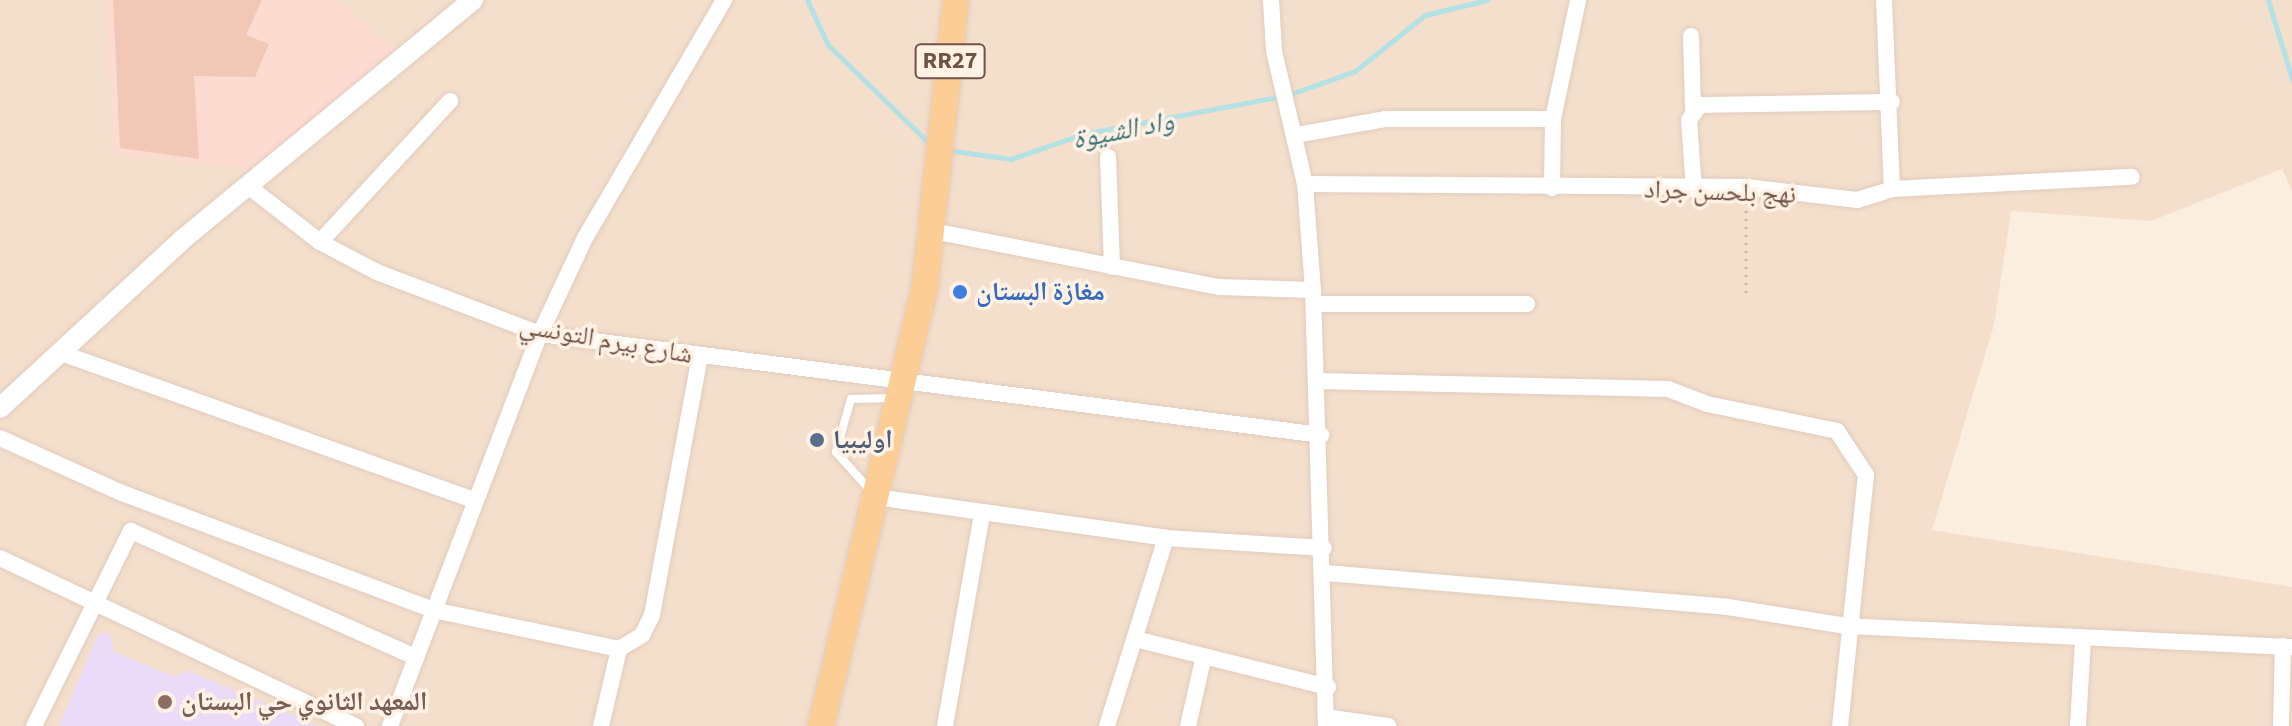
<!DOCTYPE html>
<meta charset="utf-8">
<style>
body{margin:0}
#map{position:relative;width:2292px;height:726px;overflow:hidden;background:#fceede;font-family:"Source Sans 3","Noto Naskh Arabic",sans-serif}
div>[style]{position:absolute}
.residential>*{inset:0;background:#f3dfcc}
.commercial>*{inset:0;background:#fddbd1}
.education>*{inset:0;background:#ebdbf8}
.stream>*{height:5px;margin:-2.5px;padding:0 2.5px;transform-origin:2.5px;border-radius:2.5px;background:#b3e1e5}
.building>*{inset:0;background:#f1c8b5}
.path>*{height:3px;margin-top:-1.5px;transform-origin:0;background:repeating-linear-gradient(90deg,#d5ac99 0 2px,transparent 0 8px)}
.roads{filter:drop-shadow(0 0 2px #e2cbbd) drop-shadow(0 0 2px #e2cbbd)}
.service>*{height:8px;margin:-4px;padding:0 4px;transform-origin:4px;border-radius:4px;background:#fff}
.minor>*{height:16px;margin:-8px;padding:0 8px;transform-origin:8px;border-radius:8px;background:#fff}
.tertiary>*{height:20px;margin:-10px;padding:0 10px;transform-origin:10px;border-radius:10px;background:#fff}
.primary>*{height:26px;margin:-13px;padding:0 13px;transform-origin:13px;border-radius:13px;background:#fccd95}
.dots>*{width:22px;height:22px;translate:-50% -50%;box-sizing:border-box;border:4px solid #fff2e4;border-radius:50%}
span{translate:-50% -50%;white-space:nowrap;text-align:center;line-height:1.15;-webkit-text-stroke:7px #fff2e4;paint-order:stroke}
.shield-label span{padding:2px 6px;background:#fff2e4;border:2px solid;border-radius:6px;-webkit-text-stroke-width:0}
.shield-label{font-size:24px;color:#715246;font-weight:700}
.street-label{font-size:26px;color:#715246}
.shop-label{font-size:26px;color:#366cbe;font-weight:700}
.left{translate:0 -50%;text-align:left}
.service-label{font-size:26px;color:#4e5e75;font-weight:700}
.education-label{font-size:26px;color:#785e54;font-weight:700}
.water-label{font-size:28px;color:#3b7278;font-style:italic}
</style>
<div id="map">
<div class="residential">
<i style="clip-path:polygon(0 0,2292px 0,2292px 191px,2282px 169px,2151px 221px,2011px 211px,1994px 325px,1932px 530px,2292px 587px,2292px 726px,0 726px)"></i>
</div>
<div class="commercial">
<i style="clip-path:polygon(106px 0,337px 0,399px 53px,259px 177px,248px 169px,114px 153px)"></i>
</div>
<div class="education">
<i style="clip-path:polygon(109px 632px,114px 652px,175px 677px,187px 670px,317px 726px,59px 726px,98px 635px)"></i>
</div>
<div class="stream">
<i style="left:807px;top:0;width:50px;rotate:65deg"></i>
<i style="left:828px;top:45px;width:146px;rotate:44.2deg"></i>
<i style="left:2268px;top:0;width:83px;rotate:73.1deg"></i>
<i style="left:947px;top:150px;width:65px;rotate:8deg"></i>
<i style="left:1011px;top:159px;width:76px;rotate:-19.1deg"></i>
<i style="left:1083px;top:134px;width:209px;rotate:-10.8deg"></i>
<i style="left:1288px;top:95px;width:71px;rotate:-19.7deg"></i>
<i style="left:1355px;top:71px;width:90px;rotate:-38.7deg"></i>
<i style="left:1425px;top:15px;width:64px;rotate:-13.6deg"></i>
</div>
<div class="building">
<i style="clip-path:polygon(113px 0,262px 0,246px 35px,269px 44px,255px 77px,194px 76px,199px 159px,120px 148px)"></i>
</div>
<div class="path">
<i style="left:1746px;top:203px;width:90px;rotate:90deg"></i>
</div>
<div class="roads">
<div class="service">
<i style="left:870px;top:490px;width:51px;rotate:-131.8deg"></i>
<i style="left:836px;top:452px;width:55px;rotate:-74.2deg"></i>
<i style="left:851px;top:399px;width:44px;rotate:-1.3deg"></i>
</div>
<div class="minor">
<i style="left:1271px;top:0;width:51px;rotate:86.6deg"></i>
<i style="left:1274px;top:51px;width:137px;rotate:76.9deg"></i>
<i style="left:1305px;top:184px;width:106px;rotate:85.7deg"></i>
<i style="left:1313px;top:290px;width:436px;rotate:88.3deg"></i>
<i style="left:1884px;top:0;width:189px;rotate:87.6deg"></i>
<i style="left:1691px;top:36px;width:73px;rotate:88.4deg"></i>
<i style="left:1296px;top:135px;width:90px;rotate:-10.2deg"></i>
<i style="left:1385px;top:119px;width:168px"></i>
<i style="left:1108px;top:157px;width:110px;rotate:87.9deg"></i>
<i style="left:1305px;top:184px;width:441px;rotate:0.4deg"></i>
<i style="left:1746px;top:187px;width:112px;rotate:6.7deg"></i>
<i style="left:1857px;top:200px;width:37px;rotate:-17deg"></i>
<i style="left:1892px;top:189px;width:240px;rotate:-2.9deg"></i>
<i style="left:248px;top:186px;width:91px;rotate:37.9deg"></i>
<i style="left:320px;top:242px;width:64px;rotate:27.8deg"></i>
<i style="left:377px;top:272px;width:174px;rotate:20.8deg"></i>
<i style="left:540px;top:334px;width:788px;rotate:7.37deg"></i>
<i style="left:1552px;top:188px;width:69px;rotate:-89.2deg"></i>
<i style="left:1553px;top:119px;width:122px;rotate:-78.1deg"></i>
<i style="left:1694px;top:190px;width:70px;rotate:-94.1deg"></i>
<i style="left:1689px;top:120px;width:19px;rotate:-54deg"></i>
<i style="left:1700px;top:105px;width:192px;rotate:-0.9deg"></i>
<i style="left:933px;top:231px;width:291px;rotate:11.1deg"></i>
<i style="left:1219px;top:287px;width:94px;rotate:1.8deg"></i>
<i style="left:320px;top:242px;width:192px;rotate:-47.3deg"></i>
<i style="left:1314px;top:304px;width:213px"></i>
<i style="left:61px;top:353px;width:437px;rotate:19.6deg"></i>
<i style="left:1316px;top:381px;width:352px;rotate:1.3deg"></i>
<i style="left:1668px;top:389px;width:42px;rotate:21deg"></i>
<i style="left:1707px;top:404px;width:133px;rotate:11.7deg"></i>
<i style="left:1837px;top:431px;width:53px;rotate:56.6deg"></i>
<i style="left:1866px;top:475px;width:252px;rotate:95.9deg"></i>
<i style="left:0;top:438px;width:134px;rotate:24.3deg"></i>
<i style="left:122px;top:493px;width:332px;rotate:20.6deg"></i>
<i style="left:433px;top:610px;width:190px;rotate:11.8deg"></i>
<i style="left:619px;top:649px;width:27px;rotate:-31deg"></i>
<i style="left:642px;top:635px;width:22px;rotate:-63deg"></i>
<i style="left:652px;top:615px;width:263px;rotate:-79.5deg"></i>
<i style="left:876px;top:497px;width:293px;rotate:8deg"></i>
<i style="left:1166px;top:538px;width:158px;rotate:3.6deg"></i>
<i style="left:0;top:558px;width:394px;rotate:25.3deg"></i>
<i style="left:1325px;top:573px;width:404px;rotate:4.8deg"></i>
<i style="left:1728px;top:607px;width:120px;rotate:9.1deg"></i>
<i style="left:1846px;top:626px;width:446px;rotate:2.7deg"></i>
<i style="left:1135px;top:639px;width:199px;rotate:14deg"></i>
<i style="left:1326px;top:717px;width:63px;rotate:8.3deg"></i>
<i style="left:34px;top:726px;width:218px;rotate:-63.6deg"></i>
<i style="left:131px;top:531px;width:312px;rotate:23.9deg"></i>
<i style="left:390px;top:726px;width:420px;rotate:-69.1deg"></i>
<i style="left:540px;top:334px;width:106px;rotate:-64.9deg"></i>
<i style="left:585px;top:238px;width:276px;rotate:-59.7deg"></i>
<i style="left:601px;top:726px;width:79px;rotate:-76.8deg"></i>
<i style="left:945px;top:726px;width:216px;rotate:-80.1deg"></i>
<i style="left:1107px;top:726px;width:197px;rotate:-72.6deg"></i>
<i style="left:1188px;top:726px;width:68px;rotate:-77.2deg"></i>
<i style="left:2078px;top:726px;width:87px;rotate:-86.7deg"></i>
<i style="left:2281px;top:726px;width:80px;rotate:-88.6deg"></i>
</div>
<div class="tertiary">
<i style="left:0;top:408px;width:249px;rotate:-42.7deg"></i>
<i style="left:183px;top:239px;width:376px;rotate:-39.5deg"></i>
</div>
<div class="primary">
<i style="left:821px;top:726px;width:453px;rotate:-76.7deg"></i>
<i style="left:925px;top:285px;width:287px;rotate:-83.8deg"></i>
</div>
</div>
<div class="dots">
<i style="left:960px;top:292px;background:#3f7fe0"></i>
<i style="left:817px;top:440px;background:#5c6f8a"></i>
<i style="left:165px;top:702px;background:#8d6e63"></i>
</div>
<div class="shield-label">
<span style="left:950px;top:61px">RR27</span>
</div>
<div class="street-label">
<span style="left:1720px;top:192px;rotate:2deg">نهج بلحسن جراد</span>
<span style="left:606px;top:340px;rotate:10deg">شارع بيرم التونسي</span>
</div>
<div class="shop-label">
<span class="left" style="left:976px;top:292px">مغازة البستان</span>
</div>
<div class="service-label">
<span class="left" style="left:833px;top:440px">اوليبيا</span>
</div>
<div class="education-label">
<span class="left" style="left:181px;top:702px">المعهد الثانوي حي البستان</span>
</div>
<div class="water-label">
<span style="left:1123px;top:130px;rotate:-11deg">واد الشيوة</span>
</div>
</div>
